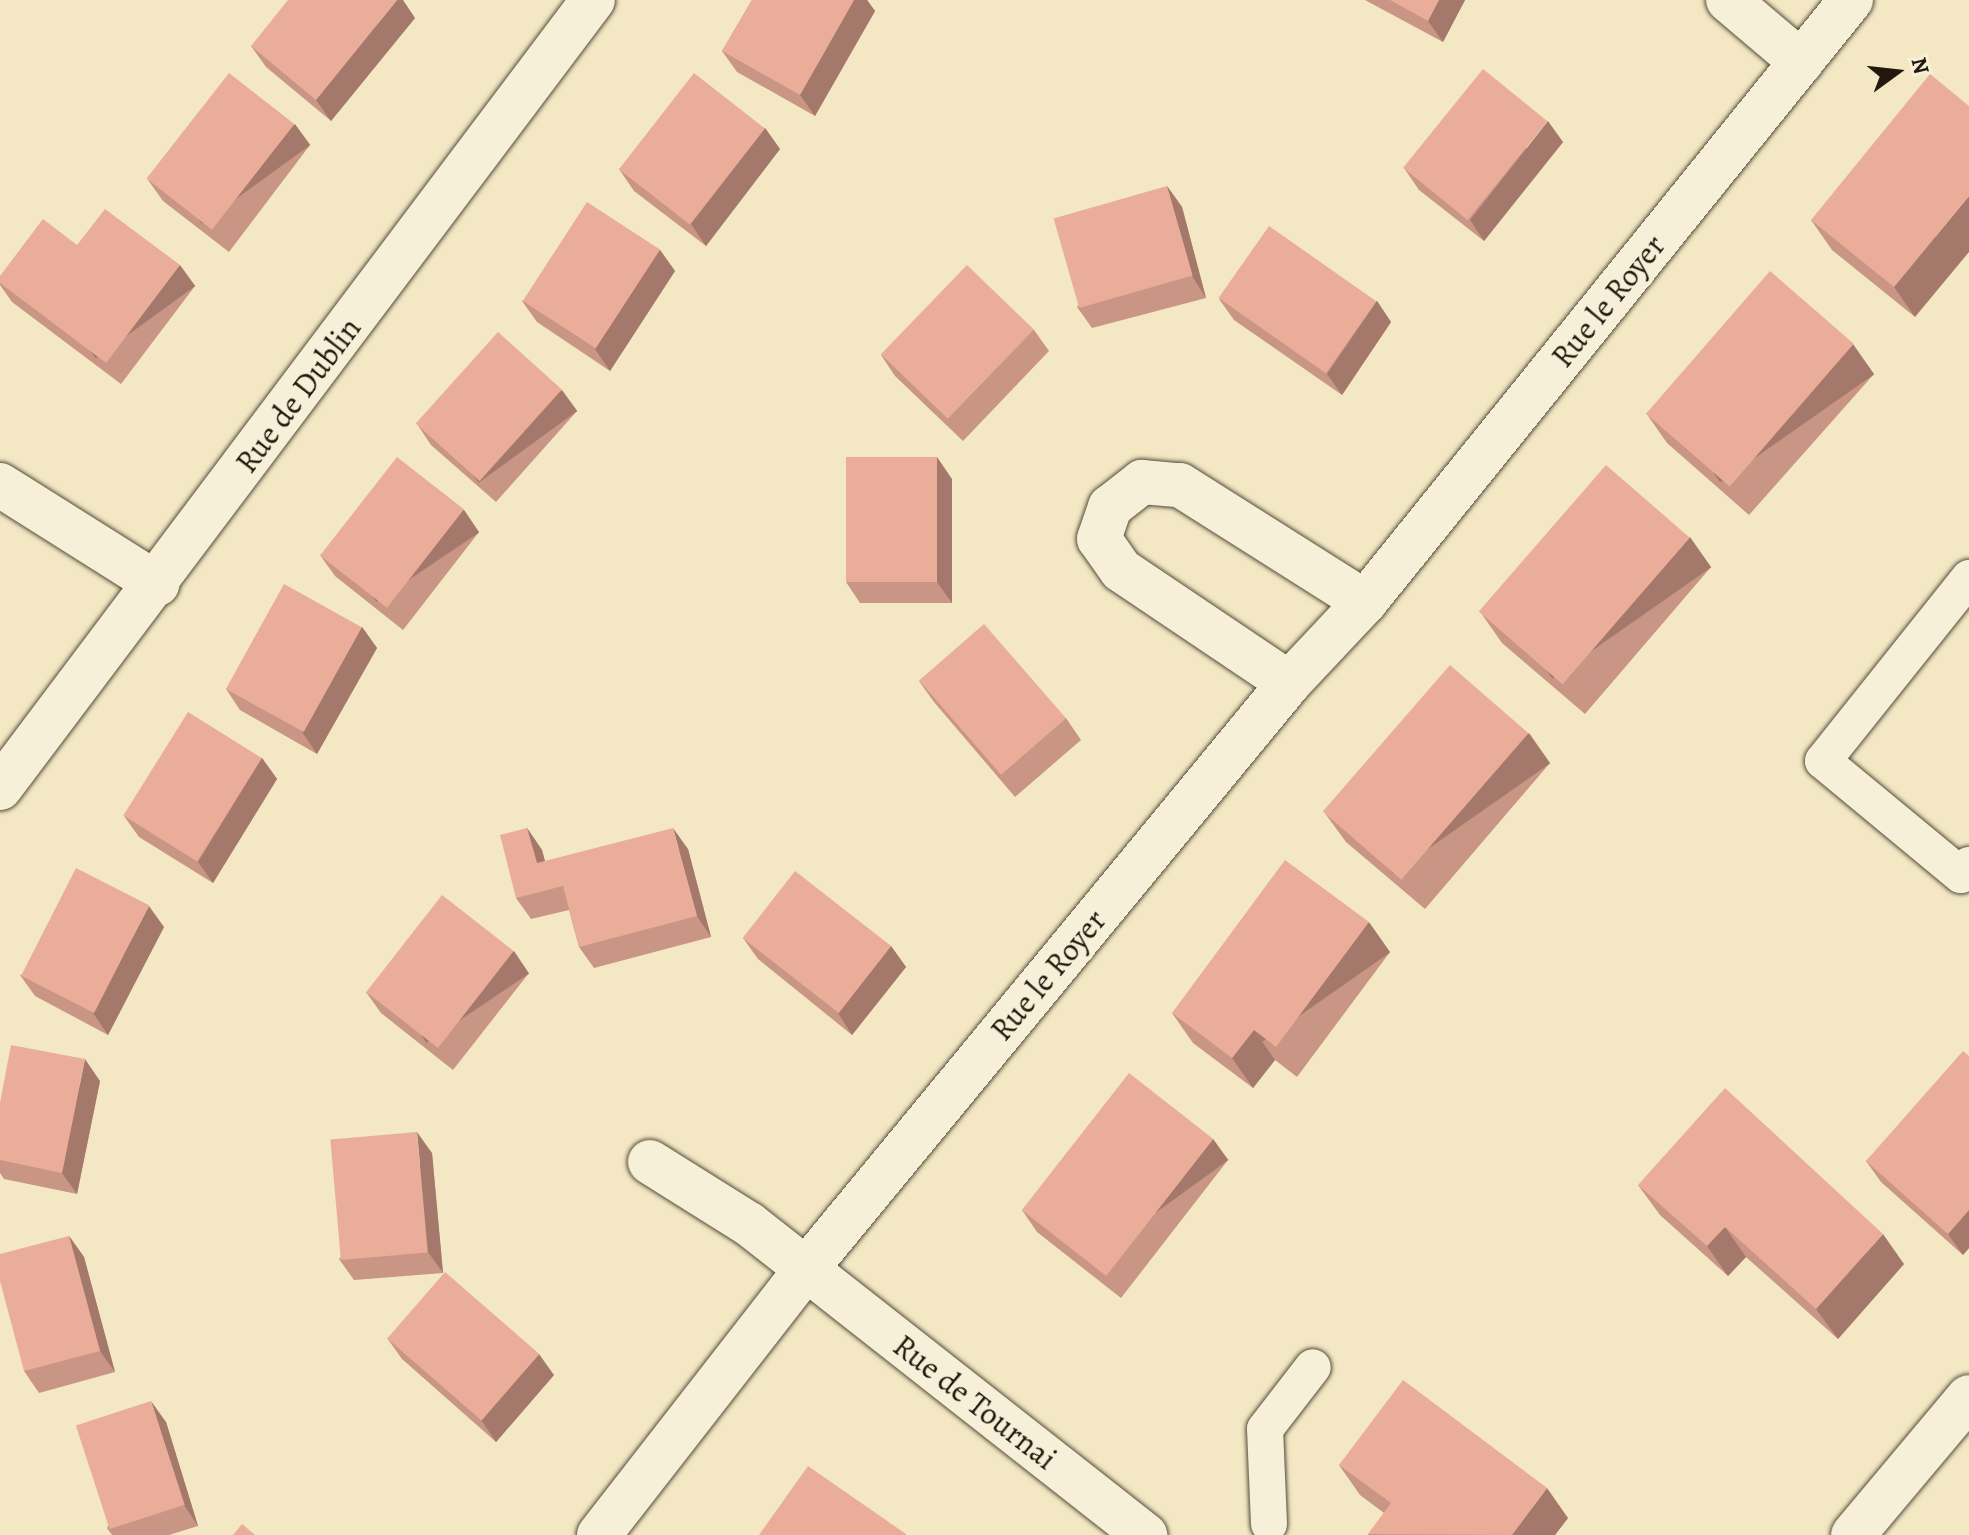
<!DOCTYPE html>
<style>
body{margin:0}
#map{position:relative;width:1969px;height:1535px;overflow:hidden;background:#f3e8c3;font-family:Alegreya,serif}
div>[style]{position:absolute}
.roads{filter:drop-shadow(0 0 2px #564c3b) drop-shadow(0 0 2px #564c3b)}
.lane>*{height:36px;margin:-18px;padding:0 18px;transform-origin:18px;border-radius:18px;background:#f7f0d8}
.street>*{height:44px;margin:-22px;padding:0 22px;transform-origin:22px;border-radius:22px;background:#f7f0d8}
.secondary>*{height:44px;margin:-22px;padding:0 22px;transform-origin:22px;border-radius:22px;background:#f7f0d8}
.wall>*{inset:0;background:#c99584}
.shaded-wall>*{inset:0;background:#a4796b;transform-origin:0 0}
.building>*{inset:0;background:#eaad99;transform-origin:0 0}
span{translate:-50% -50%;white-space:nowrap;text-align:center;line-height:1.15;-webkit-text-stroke:8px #f7f0d8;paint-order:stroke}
.street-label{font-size:32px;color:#22180e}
.north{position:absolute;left:1857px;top:32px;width:80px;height:80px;-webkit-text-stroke:6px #f7f0d8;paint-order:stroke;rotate:75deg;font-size:22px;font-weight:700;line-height:32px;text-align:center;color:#22180e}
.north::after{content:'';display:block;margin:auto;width:28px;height:36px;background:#22180e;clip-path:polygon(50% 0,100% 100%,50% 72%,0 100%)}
</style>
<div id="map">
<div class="roads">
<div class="lane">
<i style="left:1969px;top:578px;width:234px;rotate:128.6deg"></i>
<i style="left:1823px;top:761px;width:179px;rotate:39.6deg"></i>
<i style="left:1961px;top:875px;width:13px;rotate:-51deg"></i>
<i style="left:1269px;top:1524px;width:95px;rotate:-92.4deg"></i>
<i style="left:1265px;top:1429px;width:78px;rotate:-52.3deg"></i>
</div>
<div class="street">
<i style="left:1728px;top:0;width:96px;rotate:40.3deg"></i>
<i style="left:0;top:485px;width:186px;rotate:32.2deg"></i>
<i style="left:1289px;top:683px;width:202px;rotate:-146.1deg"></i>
<i style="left:1121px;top:570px;width:38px;rotate:-125deg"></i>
<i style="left:1099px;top:539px;width:34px;rotate:-71deg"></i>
<i style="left:1110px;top:507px;width:41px;rotate:-38deg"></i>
<i style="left:1142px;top:482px;width:38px;rotate:5deg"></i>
<i style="left:1180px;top:485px;width:219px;rotate:32.3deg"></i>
<i style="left:0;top:788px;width:986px;rotate:-53.04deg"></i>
<i style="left:650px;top:1162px;width:117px;rotate:32.1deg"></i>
<i style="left:749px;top:1224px;width:504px;rotate:38.14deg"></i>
<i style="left:599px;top:1535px;width:338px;rotate:-52.1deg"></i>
<i style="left:807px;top:1268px;width:758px;rotate:-50.51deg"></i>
<i style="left:1289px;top:683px;width:111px;rotate:-46.8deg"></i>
<i style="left:1365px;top:602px;width:774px;rotate:-51.09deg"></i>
</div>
<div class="secondary">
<i style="left:1853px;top:1535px;width:180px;rotate:-50deg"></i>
</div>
</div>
<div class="wall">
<i style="clip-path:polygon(752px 0,867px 0,875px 11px,815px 116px,737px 72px,722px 51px)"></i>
<i style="clip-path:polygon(1365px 0,1465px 0,1443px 42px)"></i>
<i style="clip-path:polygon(415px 18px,331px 121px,266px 67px,251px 46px)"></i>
<i style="clip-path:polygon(1969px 106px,1915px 317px,1832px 250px,1811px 220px)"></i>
<i style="clip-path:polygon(765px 128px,780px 149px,706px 246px,634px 191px,619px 169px)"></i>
<i style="clip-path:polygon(1563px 142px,1484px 241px,1419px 190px,1404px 168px)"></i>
<i style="clip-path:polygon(310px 145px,229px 252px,163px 201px,148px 180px)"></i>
<i style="clip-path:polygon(1167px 186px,1182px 207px,1206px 298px,1092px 328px,1077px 307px)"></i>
<i style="clip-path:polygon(77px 245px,195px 286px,121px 384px,12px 302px,0 285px,0 276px)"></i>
<i style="clip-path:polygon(660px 250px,675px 271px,610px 371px,537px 322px,522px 301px)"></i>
<i style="clip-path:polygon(1219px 299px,1377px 301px,1391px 322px,1342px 395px,1234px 320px)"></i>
<i style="clip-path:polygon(1034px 330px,1049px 351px,963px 441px,895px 376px,881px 355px)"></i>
<i style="clip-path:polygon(1874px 374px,1749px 515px,1667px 443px,1646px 413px)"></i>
<i style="clip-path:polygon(577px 411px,496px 502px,431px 445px,417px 424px)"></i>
<i style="clip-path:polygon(952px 479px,952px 603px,860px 603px,846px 582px)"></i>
<i style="clip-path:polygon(464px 510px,479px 532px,403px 630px,335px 576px,320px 555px)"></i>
<i style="clip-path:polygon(1711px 567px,1585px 714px,1502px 643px,1481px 613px)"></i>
<i style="clip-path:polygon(362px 627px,377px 648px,317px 754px,240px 710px,226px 689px)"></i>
<i style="clip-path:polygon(919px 681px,1066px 718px,1081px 740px,1015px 797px,934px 702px)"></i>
<i style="clip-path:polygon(262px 758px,277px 779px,213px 883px,139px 837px,124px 816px)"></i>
<i style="clip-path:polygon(1550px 763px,1425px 909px,1346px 842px,1324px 812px)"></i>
<i style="clip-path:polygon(527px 828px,542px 850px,545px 861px,688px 849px,711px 937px,594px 968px,579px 947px,569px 910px,531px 919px,516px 898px)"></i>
<i style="clip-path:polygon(164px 927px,108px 1035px,35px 996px,20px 975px)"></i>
<i style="clip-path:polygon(743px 938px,891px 946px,906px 967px,852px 1035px,758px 959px)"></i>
<i style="clip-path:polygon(1390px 952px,1297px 1077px,1275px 1060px,1253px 1088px,1193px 1043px,1172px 1013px)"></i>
<i style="clip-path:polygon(529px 973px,453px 1070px,381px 1013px,366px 992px)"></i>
<i style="clip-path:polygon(1969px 1056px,1969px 1248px,1963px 1255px,1881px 1182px,1866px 1161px)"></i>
<i style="clip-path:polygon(100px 1081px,77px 1194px,4px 1179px,0 1173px,0 1103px)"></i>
<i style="clip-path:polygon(1213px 1139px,1228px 1160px,1121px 1298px,1037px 1232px,1022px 1210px)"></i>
<i style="clip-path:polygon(432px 1153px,443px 1273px,354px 1280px,339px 1259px)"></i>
<i style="clip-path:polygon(1638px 1185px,1904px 1264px,1838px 1339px,1746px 1257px,1728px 1276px,1660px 1215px)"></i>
<i style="clip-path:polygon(69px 1236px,84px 1257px,115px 1372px,39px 1393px,24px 1371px)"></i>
<i style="clip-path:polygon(387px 1338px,554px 1375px,496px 1442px,402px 1359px)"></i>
<i style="clip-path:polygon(166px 1422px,198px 1526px,169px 1535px,112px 1535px,107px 1528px)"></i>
<i style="clip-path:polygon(1339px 1465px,1568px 1518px,1555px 1535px,1368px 1535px,1384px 1513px,1360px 1495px)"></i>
</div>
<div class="shaded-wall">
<i style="clip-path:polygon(397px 0,403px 0,415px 18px,331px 121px,316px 100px)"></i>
<i style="clip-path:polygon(854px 0,867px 0,875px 11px,815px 116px,800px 95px)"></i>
<i style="clip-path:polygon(1439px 0,1465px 0,1443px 42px,1428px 21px)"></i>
<i style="clip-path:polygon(1548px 121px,1563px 142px,1484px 241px,1470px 220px)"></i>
<i style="left:295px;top:124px;width:26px;height:134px;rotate:54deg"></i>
<i style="clip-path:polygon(765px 128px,780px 149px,706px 246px,691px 224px)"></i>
<i style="clip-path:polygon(1167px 186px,1182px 207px,1206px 298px,1192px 276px)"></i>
<i style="clip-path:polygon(1969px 196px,1969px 252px,1915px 317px,1894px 287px)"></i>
<i style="clip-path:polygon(660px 250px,675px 271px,610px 371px,595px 349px)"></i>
<i style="left:180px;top:265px;width:26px;height:123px;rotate:54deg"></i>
<i style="clip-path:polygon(1377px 301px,1391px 322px,1342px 395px,1327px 374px)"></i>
<i style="left:1853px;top:344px;width:37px;height:188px;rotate:55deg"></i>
<i style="left:562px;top:390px;width:26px;height:122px;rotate:54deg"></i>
<i style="clip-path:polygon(937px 457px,952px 479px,952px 603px,937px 582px)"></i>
<i style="left:464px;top:510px;width:27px;height:124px;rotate:56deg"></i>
<i style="left:1690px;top:537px;width:37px;height:194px;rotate:55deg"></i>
<i style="clip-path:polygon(362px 627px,377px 648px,317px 754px,302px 732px)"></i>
<i style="left:1529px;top:733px;width:37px;height:192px;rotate:55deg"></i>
<i style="clip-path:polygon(262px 758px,277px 779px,213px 883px,198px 862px)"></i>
<i style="clip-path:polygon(527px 828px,542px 850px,551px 885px,537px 863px)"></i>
<i style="clip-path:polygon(673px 828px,688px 849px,711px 937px,697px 916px)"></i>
<i style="clip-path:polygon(149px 906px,164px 927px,108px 1035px,93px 1013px)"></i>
<i style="left:1369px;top:922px;width:37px;height:156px;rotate:55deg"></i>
<i style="clip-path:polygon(891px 946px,906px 967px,852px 1035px,838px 1013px)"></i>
<i style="left:514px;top:951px;width:27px;height:124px;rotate:56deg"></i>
<i style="clip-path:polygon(1254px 1030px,1275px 1060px,1253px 1088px,1232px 1058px)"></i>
<i style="clip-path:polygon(85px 1059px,100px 1081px,77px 1194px,62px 1173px)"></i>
<i style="clip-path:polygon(417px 1132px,432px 1153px,443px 1273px,428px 1252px)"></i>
<i style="left:1213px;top:1139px;width:26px;height:174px;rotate:54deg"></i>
<i style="clip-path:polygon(1969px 1210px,1969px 1248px,1963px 1255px,1948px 1234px)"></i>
<i style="clip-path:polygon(1725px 1227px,1746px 1257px,1728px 1276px,1707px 1246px)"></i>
<i style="clip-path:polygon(1883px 1234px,1904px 1264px,1838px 1339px,1816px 1309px)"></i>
<i style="clip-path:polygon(69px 1236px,84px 1257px,115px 1372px,100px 1351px)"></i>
<i style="clip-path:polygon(539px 1354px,554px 1375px,496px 1442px,481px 1420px)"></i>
<i style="clip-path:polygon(151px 1401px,166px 1422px,198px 1526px,184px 1505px)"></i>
<i style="clip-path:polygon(1547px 1488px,1568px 1518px,1555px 1535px,1512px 1535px)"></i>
</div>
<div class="building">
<i style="clip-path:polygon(288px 0,397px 0,316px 100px,251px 46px)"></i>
<i style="clip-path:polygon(752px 0,854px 0,800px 95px,722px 51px)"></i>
<i style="clip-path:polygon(1390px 0,1439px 0,1428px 21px)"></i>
<i style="left:1483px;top:69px;width:83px;height:127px;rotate:39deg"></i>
<i style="left:229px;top:73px;width:83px;height:134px;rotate:38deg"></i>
<i style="left:694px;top:73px;width:90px;height:122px;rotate:38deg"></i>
<i style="clip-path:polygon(1930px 74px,1969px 106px,1969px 196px,1894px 287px,1811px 220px)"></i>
<i style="left:1167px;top:186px;width:93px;height:118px;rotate:74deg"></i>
<i style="left:587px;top:202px;width:87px;height:118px;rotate:33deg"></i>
<i style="clip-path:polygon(105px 209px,180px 265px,106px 363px,0 283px,0 276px,43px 219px,77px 245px)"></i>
<i style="left:1269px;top:226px;width:131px;height:88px;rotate:35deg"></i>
<i style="left:967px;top:265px;width:93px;height:124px;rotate:44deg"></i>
<i style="left:1770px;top:271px;width:111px;height:189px;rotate:41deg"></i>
<i style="left:498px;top:332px;width:86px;height:123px;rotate:42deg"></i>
<i style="left:397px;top:457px;width:85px;height:125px;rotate:38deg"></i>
<i style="left:937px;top:457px;width:125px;height:91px;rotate:90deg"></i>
<i style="left:1606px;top:465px;width:111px;height:194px;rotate:41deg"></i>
<i style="left:284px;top:584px;width:89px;height:120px;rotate:29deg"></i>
<i style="left:984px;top:624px;width:125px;height:86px;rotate:49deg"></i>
<i style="left:1450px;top:665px;width:104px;height:194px;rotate:41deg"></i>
<i style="left:188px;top:712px;width:87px;height:122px;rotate:32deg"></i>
<i style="clip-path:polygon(527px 828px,537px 863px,673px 828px,697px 916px,579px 947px,563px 886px,516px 898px,500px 835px)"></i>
<i style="clip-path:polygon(1285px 860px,1369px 922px,1276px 1047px,1254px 1030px,1232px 1058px,1172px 1013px)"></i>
<i style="left:76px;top:868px;width:82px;height:121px;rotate:27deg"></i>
<i style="left:795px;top:871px;width:122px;height:85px;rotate:38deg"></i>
<i style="left:442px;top:895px;width:91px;height:123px;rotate:38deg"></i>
<i style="clip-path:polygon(11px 1045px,85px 1059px,62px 1173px,0 1160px,0 1103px)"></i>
<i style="clip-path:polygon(1963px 1051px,1969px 1056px,1969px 1210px,1948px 1234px,1866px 1161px)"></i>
<i style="left:1129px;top:1073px;width:107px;height:174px;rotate:38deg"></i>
<i style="clip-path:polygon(1725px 1088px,1883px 1234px,1816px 1309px,1725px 1227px,1707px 1246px,1638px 1185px)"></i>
<i style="left:417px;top:1132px;width:121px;height:87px;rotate:85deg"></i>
<i style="clip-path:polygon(69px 1236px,100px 1351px,24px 1371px,0 1281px,0 1254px)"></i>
<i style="left:445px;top:1272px;width:125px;height:88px;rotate:41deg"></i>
<i style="clip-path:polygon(1403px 1380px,1547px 1488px,1512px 1535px,1368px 1534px,1391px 1503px,1339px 1465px)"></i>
<i style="left:151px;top:1401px;width:109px;height:79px;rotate:72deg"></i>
<i style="clip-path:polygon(808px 1466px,906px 1534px,906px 1535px,759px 1535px)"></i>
<i style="clip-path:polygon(242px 1524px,255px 1535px,233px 1535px)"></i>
</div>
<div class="street-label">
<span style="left:1608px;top:301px;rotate:-51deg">Rue le Royer</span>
<span style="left:298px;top:395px;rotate:-53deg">Rue de Dublin</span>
<span style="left:1048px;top:975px;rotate:-50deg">Rue le Royer</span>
<span style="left:975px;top:1402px;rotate:38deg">Rue de Tournai</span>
</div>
<div class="north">N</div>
</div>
